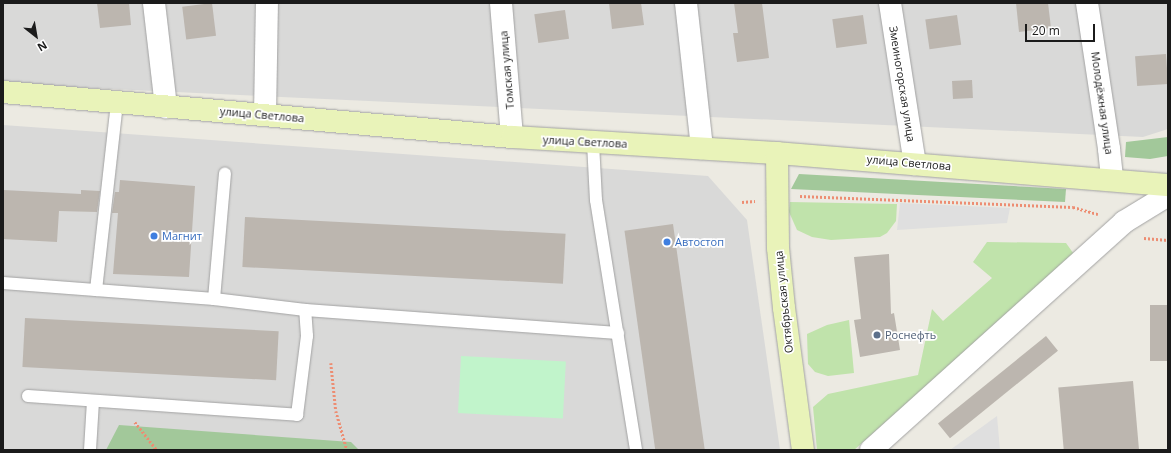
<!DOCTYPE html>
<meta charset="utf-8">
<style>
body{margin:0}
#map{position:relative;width:1171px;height:453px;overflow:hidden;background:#eceae2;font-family:"Open Sans",sans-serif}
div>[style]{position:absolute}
.residential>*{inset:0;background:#d9d9d8}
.grass>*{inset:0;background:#c0e3ab}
.forest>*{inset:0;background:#a2c89a}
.park>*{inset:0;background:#c1f4cb;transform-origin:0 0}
.parking>*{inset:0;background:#dfdfdf}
.building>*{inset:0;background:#bcb6af;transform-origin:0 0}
.path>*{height:2.5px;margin-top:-1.25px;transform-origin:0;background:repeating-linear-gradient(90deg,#ed8d72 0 2px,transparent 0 4px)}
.roads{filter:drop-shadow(0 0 1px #a2a2a2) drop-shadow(0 0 1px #a2a2a2)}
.lane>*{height:12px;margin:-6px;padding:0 6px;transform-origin:6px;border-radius:6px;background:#fff}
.street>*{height:22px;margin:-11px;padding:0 11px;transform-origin:11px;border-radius:11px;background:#fff}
.secondary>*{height:22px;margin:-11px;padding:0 11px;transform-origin:11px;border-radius:11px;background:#e9f3b9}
.dots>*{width:11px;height:11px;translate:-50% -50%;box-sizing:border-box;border:2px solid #fff;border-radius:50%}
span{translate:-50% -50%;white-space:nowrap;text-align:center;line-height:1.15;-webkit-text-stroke:3.5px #fff;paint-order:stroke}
.street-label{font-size:11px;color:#1b1b1b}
.shop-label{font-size:11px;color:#366cbe}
.left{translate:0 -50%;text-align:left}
.service-label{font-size:11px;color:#4e5e75}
.frame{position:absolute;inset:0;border:4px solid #1b1b1b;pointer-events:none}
.north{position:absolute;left:16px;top:16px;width:40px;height:40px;-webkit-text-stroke:3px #fff;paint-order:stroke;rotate:149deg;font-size:11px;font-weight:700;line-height:16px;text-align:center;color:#1b1b1b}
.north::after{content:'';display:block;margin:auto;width:14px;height:18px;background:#1b1b1b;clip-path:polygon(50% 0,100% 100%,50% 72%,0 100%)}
.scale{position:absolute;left:1025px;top:24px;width:70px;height:18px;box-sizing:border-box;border:2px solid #1b1b1b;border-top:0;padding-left:5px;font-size:12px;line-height:14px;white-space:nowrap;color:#1b1b1b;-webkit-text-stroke:3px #fff;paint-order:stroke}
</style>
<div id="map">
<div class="residential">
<i style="clip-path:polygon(3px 3px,1168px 3px,1168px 129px,1143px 137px,3px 84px)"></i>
<i style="clip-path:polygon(3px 125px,708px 176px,747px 220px,780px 450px,3px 450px)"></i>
</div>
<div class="grass">
<i style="clip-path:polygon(790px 202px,897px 204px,896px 221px,887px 233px,880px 237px,831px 240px,812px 237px,797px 230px,789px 212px)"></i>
<i style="clip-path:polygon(987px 242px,1066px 243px,1076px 257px,854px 450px,817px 450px,813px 407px,828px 394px,918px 375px,932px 309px,943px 321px,992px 278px,973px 262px)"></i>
<i style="clip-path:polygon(849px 320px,854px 373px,828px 376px,815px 372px,808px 364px,807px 334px,827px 325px)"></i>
</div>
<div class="forest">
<i style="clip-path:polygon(1168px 137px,1168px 156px,1150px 159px,1125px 157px,1126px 142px)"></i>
<i style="clip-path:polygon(799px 174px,1066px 189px,1065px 202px,791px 189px)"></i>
<i style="clip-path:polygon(119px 425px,351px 442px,359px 450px,106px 450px)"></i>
</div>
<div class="park">
<i style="left:461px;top:356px;width:105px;height:57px;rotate:3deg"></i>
</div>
<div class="parking">
<i style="clip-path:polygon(900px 203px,1010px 208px,1007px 223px,897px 230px)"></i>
<i style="clip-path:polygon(997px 416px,1000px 450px,950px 450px)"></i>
</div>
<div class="building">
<i style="clip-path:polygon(97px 3px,129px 3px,131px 25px,100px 28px)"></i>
<i style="left:212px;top:3px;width:33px;height:30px;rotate:83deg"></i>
<i style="clip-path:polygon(609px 3px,641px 3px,644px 25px,612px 29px)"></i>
<i style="clip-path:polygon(734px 3px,762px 3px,769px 58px,737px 62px,733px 33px,738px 33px)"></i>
<i style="clip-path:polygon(1016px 3px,1048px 3px,1051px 28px,1019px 32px)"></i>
<i style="left:565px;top:10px;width:29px;height:31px;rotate:82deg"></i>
<i style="left:863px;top:15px;width:29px;height:31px;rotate:82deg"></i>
<i style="left:957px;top:15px;width:30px;height:32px;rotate:82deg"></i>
<i style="left:1166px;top:54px;width:30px;height:31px;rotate:86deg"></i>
<i style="left:972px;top:80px;width:18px;height:20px;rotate:87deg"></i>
<i style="clip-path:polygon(120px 180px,195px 186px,189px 277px,113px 274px,118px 213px,112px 213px,115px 192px,119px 192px)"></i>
<i style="clip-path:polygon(3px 190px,81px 194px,81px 190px,100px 191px,97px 212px,59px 211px,57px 242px,3px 239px)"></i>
<i style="left:245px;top:217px;width:321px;height:50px;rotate:3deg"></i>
<i style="left:673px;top:224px;width:228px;height:49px;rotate:82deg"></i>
<i style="clip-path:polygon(889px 254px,891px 314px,894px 313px,900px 350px,860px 357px,854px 320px,861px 319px,854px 257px)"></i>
<i style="left:1150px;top:305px;width:18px;height:56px"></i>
<i style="left:25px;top:318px;width:254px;height:49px;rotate:3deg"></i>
<i style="left:1046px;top:336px;width:19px;height:139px;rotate:51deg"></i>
<i style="left:1133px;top:381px;width:69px;height:75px;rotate:85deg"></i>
</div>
<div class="path">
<i style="left:800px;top:196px;width:273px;rotate:2.3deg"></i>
<i style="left:1073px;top:207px;width:26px;rotate:16deg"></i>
<i style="left:742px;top:202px;width:13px;rotate:-4deg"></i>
<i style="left:1144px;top:238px;width:24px;rotate:5deg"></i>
<i style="left:331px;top:363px;width:48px;rotate:84.1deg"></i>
<i style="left:336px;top:411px;width:41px;rotate:74.2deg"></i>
<i style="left:135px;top:422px;width:36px;rotate:52deg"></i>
</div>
<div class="roads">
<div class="lane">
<i style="left:593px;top:143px;width:57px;rotate:87deg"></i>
<i style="left:596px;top:200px;width:253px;rotate:80.9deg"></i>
<i style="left:3px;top:283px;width:212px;rotate:4.3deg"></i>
<i style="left:214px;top:299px;width:92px;rotate:6.9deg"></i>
<i style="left:305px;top:310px;width:314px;rotate:4.2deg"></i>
<i style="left:96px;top:290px;width:189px;rotate:-83.6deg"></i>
<i style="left:214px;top:299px;width:126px;rotate:-85deg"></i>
<i style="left:28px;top:396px;width:270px;rotate:4deg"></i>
<i style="left:297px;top:415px;width:80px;rotate:-82.8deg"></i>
<i style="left:307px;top:336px;width:26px;rotate:-94deg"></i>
<i style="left:90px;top:450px;width:49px;rotate:-86.5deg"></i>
</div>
<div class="street">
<i style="left:154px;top:3px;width:105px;rotate:83.4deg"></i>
<i style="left:501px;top:3px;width:134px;rotate:85.3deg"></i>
<i style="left:686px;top:3px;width:146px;rotate:83.7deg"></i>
<i style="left:890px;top:3px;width:163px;rotate:81.2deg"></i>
<i style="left:1087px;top:3px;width:148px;rotate:81.4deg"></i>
<i style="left:1109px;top:149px;width:31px;rotate:84deg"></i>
<i style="left:265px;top:115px;width:112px;rotate:-89deg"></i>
<i style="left:871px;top:450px;width:341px;rotate:-42deg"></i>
<i style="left:1124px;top:222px;width:52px;rotate:-31.5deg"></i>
</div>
<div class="secondary">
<i style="left:3px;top:92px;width:511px;rotate:5.05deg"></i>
<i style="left:512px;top:137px;width:265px;rotate:3.5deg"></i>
<i style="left:777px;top:153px;width:392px;rotate:4.7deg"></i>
<i style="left:777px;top:153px;width:95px;rotate:89.4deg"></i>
<i style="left:778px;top:248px;width:60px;rotate:84.3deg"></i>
<i style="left:784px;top:308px;width:143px;rotate:82.4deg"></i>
</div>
</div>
<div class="dots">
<i style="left:154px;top:236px;background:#3f7fe0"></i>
<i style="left:667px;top:242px;background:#3f7fe0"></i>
<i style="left:877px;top:335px;background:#5c6f8a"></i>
</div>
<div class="street-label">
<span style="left:507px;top:70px;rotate:-95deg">Томская улица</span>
<span style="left:902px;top:84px;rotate:81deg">Змеиногорская улица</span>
<span style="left:1102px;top:103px;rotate:82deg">Молодёжная улица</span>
<span style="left:262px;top:115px;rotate:5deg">улица Светлова</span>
<span style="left:585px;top:142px;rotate:3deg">улица Светлова</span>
<span style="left:909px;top:163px;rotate:5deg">улица Светлова</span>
<span style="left:784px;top:302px;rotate:-96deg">Октябрьская улица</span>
</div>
<div class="shop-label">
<span class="left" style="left:162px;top:236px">Магнит</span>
<span class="left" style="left:675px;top:242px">Автостоп</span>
</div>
<div class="service-label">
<span class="left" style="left:885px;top:335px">Роснефть</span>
</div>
<div class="frame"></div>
<div class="north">N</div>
<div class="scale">20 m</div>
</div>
